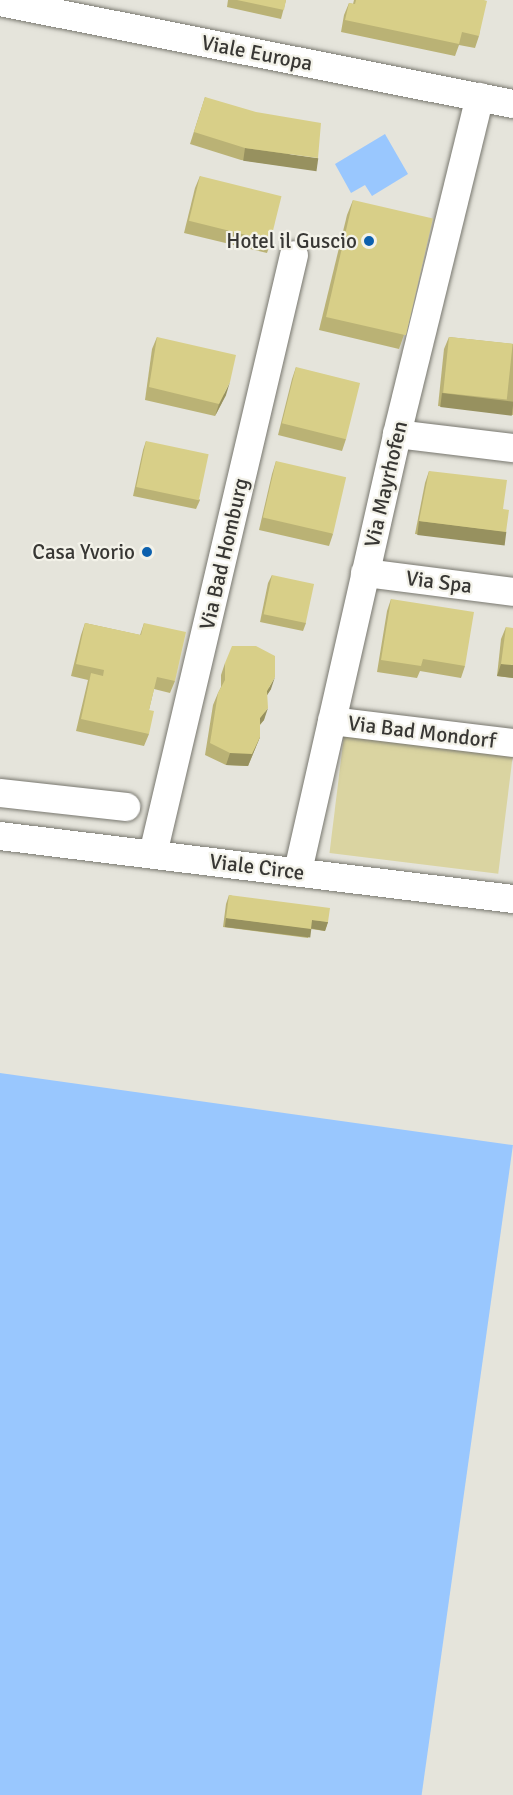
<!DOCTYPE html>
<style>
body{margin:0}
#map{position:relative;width:513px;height:1795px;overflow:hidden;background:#e5e4db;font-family:Signika,sans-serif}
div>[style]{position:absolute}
.green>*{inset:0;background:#dad4a1;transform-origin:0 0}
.water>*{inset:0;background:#99c7fe;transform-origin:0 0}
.roads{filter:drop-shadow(0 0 2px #78776f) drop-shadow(0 0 2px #78776f)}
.minor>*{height:28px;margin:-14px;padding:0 14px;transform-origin:14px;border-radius:14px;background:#fff}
.wall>*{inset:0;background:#bab275}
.shaded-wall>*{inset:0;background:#97915f;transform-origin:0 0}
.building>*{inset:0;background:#d8cf88;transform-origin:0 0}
.dots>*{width:16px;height:16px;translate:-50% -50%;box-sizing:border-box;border:3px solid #f3f2e9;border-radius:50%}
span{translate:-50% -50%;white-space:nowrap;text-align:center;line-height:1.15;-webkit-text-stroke:4.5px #f3f2e9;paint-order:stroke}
.street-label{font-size:21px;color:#383734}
.poi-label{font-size:21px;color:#383734}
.right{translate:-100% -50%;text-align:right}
</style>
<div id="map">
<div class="green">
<i style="left:344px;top:735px;width:170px;height:119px;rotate:7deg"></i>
</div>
<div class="water">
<i style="clip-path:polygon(385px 134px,408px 174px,372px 196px,365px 185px,351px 193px,335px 164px)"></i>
<i style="left:0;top:1073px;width:518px;height:722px;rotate:8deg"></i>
</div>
<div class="roads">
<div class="minor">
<i style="left:0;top:2px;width:523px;rotate:11.25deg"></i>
<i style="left:397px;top:434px;width:117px;rotate:6.9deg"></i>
<i style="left:365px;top:573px;width:149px;rotate:7.3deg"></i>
<i style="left:332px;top:721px;width:182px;rotate:6.9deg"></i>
<i style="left:0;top:793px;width:127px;rotate:6.3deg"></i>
<i style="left:0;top:836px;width:517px;rotate:7deg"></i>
<i style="left:153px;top:854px;width:615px;rotate:-76.75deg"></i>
<i style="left:298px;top:871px;width:448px;rotate:-77.2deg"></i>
<i style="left:397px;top:434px;width:347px;rotate:-76.2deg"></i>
</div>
</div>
<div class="wall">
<i style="clip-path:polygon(228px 0,286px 0,281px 19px,227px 7px)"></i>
<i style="clip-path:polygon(354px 0,484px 0,479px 36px,475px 48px,459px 45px,455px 56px,341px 32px,344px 15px,349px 3px,353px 4px)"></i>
<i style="clip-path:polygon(205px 97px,313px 170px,241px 160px,190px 144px)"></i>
<i style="clip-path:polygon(200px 176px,271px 241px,267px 253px,184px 233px,195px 188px)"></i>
<i style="clip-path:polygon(353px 200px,404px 335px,399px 349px,319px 330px,347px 215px)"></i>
<i style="clip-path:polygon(157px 337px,226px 395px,215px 416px,145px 400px,152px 349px)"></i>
<i style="clip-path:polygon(449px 337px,513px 344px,513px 415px,438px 406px,444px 349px)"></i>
<i style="clip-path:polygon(296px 367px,346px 439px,342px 451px,278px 435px,292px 379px)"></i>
<i style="clip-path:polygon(146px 441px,200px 500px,196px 509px,133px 496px,143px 450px)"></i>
<i style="clip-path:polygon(276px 461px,333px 534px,329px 546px,259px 530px,272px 474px)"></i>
<i style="clip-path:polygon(429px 471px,503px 509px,506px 532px,501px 544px,415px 534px,425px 483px)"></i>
<i style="clip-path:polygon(272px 575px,306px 623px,303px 631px,260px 622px,268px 583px)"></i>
<i style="clip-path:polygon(391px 599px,465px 666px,461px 678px,420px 671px,417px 678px,377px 672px,387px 611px)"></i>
<i style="clip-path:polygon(85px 623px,140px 635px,144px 623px,175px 681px,170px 693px,154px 689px,149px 710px,149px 734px,144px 746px,76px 731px,88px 680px,71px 676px,81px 635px)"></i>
<i style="clip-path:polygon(506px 627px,513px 678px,497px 676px,501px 639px)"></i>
<i style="clip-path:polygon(225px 663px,271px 689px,267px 695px,264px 720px,260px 725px,260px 737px,248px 766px,226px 765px,205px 755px,213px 705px,218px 693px,221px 687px,221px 675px)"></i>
<i style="clip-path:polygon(229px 895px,328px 922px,325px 931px,311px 929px,308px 938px,223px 927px,226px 904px)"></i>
</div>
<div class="shaded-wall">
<i style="left:245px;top:148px;width:74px;height:13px;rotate:8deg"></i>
<i style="clip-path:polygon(230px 382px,226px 395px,215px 416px,219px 404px)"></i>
<i style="left:442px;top:393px;width:72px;height:14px;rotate:7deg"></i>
<i style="left:419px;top:521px;width:88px;height:14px;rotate:7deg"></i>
<i style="clip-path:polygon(501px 664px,513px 665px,513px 678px,497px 676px)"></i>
<i style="clip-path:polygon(275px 677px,271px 689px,262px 703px,267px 691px)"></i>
<i style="clip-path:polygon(268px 708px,264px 720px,255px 730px,260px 718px)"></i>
<i style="clip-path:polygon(260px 737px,248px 766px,226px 765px,230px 753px)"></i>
<i style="left:226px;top:918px;width:86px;height:9px;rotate:7deg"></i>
<i style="clip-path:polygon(312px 920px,328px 922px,325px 931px,309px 928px)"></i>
</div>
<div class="building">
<i style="clip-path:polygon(237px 0,286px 0,284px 10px)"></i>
<i style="clip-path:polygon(356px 0,484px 0,487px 1px,479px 36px,462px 32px,459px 44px,345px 20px,349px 3px,355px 4px)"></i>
<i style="clip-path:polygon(205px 97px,256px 112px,321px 123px,318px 158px,245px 148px,194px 132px)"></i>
<i style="left:200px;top:176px;width:84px;height:46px;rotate:14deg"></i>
<i style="left:353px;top:200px;width:82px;height:120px;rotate:13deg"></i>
<i style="clip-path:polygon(157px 337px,236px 355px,230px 382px,219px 404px,149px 387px)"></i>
<i style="left:449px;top:337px;width:64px;height:56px;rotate:6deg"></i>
<i style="left:296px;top:367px;width:66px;height:58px;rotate:14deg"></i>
<i style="left:146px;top:441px;width:64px;height:47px;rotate:12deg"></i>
<i style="left:276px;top:461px;width:72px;height:58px;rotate:13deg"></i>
<i style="clip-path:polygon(429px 471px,507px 480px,503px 509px,509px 510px,506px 532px,419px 521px)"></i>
<i style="left:272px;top:575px;width:43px;height:40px;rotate:12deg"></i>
<i style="clip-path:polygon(391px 599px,474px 612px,465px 666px,423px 659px,421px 666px,381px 660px)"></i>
<i style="clip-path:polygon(85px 623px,141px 635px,144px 623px,186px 632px,175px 681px,157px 677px,149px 710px,154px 711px,149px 734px,81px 719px,91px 673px,103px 676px,104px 670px,76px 664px)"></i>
<i style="clip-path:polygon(506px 627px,513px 628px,513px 665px,501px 664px)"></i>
<i style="clip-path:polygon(232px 646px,256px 646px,275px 656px,275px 677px,267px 691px,268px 708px,260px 718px,260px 737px,252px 754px,230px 753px,210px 743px,218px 693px,225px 680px,225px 663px)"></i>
<i style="clip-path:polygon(229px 895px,330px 908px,328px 922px,312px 920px,311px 929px,226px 918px)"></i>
</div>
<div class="dots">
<i style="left:369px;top:241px;background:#0c60ae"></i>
<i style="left:147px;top:552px;background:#0c60ae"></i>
</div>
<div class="street-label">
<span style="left:257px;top:53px;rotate:11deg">Viale Europa</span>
<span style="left:386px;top:484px;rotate:-77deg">Via Mayrhofen</span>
<span style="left:224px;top:554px;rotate:-77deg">Via Bad Homburg</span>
<span style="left:439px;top:582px;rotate:7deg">Via Spa</span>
<span style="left:422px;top:732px;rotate:7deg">Via Bad Mondorf</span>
<span style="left:257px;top:867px;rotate:7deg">Viale Circe</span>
</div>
<div class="poi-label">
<span class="right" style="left:357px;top:241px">Hotel il Guscio</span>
<span class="right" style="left:135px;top:552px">Casa Yvorio</span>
</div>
</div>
